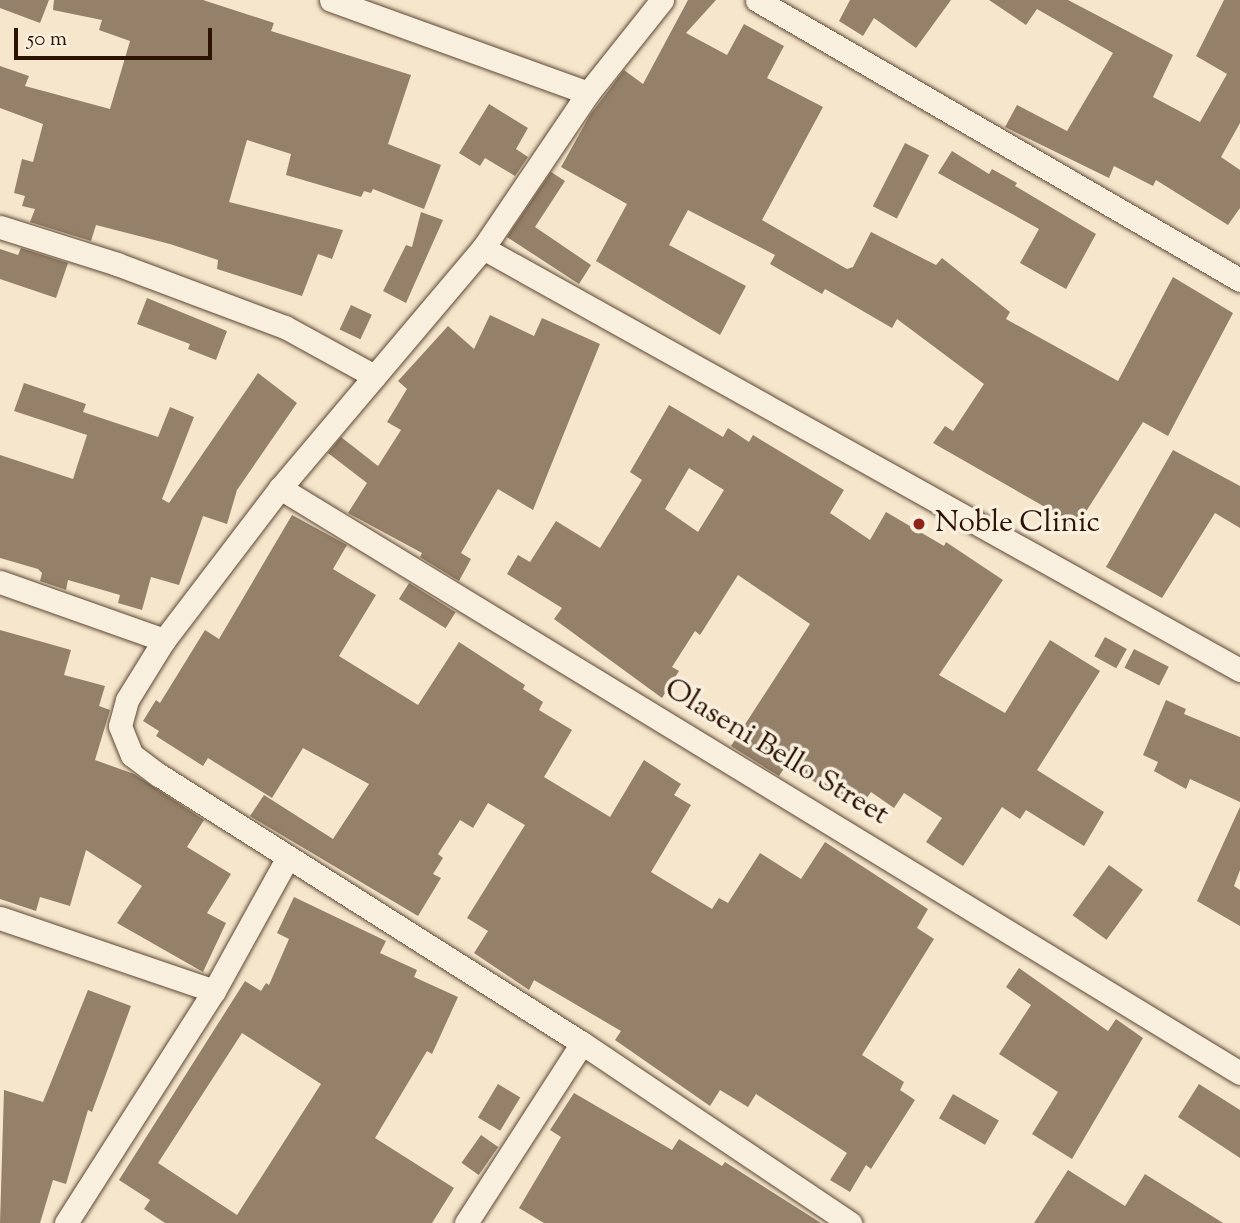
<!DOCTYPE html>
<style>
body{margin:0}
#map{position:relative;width:1240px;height:1223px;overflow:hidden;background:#f5e6cc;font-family:"Sorts Mill Goudy",serif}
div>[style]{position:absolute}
.building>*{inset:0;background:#95806a;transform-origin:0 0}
.roads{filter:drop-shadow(0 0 2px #5e4733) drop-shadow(0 0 2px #5e4733)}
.street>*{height:23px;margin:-11.5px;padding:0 11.5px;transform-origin:11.5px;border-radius:11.5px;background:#f8efde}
.dots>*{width:19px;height:19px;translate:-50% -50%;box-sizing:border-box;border:4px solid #f8efde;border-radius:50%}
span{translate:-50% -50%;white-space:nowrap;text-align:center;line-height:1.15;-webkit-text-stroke:7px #f8efde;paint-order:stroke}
.poi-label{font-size:30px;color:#2c1200}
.left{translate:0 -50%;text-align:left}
.street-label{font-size:30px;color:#2c1200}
.scale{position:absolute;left:14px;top:28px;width:198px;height:32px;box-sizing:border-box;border:4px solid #2c1200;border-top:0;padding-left:9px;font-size:21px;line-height:24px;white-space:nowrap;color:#2c1200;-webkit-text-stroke:5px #f8efde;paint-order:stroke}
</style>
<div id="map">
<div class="building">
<i style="clip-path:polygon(0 0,49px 0,40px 23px,0 8px)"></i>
<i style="clip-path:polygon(54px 0,203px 0,274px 23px,271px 31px,411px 75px,388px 144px,441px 165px,424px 209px,373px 189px,371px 193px,364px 191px,361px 197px,286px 175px,291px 154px,247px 140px,229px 202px,343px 230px,332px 259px,318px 254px,302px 296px,217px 269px,218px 260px,170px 244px,96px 225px,91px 241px,30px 222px,35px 209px,22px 206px,25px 196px,14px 193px,22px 159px,33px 162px,43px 124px,0 108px,0 66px,29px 76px,25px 86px,110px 109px,130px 41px,99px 30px,102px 20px,53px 10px)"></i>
<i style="clip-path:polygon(688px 0,716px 0,686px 33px,727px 55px,744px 24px,784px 46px,767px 78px,823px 107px,762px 220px,847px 269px,853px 267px,871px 232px,936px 265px,942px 258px,1010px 312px,1006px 319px,1118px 381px,1173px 277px,1233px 313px,1168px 436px,1143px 422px,1073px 532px,1048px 517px,1052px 511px,933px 443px,945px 426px,953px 431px,984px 384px,897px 319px,892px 328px,825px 289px,822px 294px,770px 264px,775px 255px,688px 210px,669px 245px,746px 286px,720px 335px,596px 261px,627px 204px,561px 167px,590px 115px,624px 70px,643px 84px)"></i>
<i style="clip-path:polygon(951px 0,916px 48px,874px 18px,863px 36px,839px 21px,850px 0)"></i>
<i style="clip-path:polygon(989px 0,1068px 0,1173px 55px,1153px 97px,1200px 122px,1227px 74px,1196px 56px,1224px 0,1240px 0,1240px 123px,1221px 157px,1240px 170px,1240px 208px,1228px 225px,1156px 180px,1153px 186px,1114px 166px,1109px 178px,1005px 127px,1017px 105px,1067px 131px,1113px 53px,1037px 9px,1026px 25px)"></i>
<i style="clip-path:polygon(489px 104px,528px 128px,516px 149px,528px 157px,515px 176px,485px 158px,480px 166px,459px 153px)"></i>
<i style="left:905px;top:143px;width:27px;height:71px;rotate:27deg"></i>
<i style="clip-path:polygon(952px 151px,989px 174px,992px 169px,1017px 183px,1015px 186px,1096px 234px,1066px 289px,1020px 263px,1039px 229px,938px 173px)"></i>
<i style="clip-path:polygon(551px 172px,565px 181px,535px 227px,591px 265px,579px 284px,507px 237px)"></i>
<i style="clip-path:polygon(421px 212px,443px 220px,406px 303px,383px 291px,406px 245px,412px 247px)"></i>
<i style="clip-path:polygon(21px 248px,68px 263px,56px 298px,0 279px,0 249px,18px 255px)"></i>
<i style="clip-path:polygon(147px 298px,227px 331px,216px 360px,188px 349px,190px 344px,137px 324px)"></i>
<i style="left:351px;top:305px;width:23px;height:27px;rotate:25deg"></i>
<i style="clip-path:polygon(490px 315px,534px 336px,542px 318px,600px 344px,533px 510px,498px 489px,461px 553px,471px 559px,459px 581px,420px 557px,422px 553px,348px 513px,367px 483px,328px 453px,341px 437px,378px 466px,401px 430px,387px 422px,407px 389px,398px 381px,448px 326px,474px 349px)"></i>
<i style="clip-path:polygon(258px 373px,297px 403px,237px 490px,227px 524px,203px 516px,179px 585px,151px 577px,142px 610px,118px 603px,120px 595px,68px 580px,66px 590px,40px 581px,42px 573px,38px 569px,0 558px,0 455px,73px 479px,87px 435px,14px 411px,24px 383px,86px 404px,83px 412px,158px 437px,170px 407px,194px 417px,162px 499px,169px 503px)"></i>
<i style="clip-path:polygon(evenodd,669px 405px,723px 437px,728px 428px,749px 442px,753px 435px,844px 490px,830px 513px,870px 540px,886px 512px,944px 546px,946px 542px,1003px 580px,939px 675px,1005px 713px,1050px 640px,1100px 671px,1037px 770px,1104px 812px,1084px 846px,1026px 810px,1020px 819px,1002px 807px,963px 866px,926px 842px,942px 818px,904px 793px,894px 808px,871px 792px,858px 810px,787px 764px,779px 776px,731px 746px,810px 624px,738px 575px,700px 635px,695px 631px,672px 667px,679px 671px,662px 698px,554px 619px,562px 608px,507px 574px,518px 555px,530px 562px,556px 521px,600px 548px,642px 480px,630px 472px,669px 405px,689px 468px,724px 490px,698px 532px,665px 509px,689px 468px)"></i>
<i style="clip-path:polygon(1173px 450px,1240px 486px,1240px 528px,1215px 513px,1162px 598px,1106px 567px)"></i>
<i style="clip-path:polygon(292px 515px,347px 545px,333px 569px,376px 595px,339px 656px,418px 705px,459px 642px,525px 685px,523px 689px,543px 702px,539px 710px,572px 730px,544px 777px,610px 817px,644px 760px,681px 784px,674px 795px,691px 805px,651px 872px,712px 909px,719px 898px,728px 903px,760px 853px,801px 879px,825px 842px,928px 909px,917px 928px,934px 939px,862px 1055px,904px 1082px,900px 1090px,915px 1100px,871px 1169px,866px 1165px,850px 1192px,830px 1180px,847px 1153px,756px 1094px,748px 1107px,720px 1090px,710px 1106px,615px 1040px,621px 1031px,534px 980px,529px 990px,474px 953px,488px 931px,467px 918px,525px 825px,488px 803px,473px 828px,460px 820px,438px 854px,443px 858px,433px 874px,441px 878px,418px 916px,250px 816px,264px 795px,333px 839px,369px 784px,303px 748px,272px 798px,208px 758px,203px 766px,156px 736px,159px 731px,143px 721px,156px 700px,160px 703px,205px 630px,219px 639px)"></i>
<i style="left:409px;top:583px;width:55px;height:19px;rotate:32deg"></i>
<i style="clip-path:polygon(0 630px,71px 650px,64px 675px,105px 686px,99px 706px,110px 710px,95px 760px,134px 774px,204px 820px,187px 847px,231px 874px,207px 913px,226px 923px,203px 972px,117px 923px,142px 886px,86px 850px,70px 906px,40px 897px,36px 911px,0 899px)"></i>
<i style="left:1105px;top:637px;width:25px;height:22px;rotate:29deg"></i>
<i style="left:1134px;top:649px;width:39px;height:21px;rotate:27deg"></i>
<i style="clip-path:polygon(1166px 700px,1186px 709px,1184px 714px,1240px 737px,1240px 802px,1190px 779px,1186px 789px,1154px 771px,1158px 762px,1143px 755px)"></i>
<i style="clip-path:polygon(1240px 807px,1240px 870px,1234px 886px,1240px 890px,1240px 926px,1197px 901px)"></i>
<i style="left:1109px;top:865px;width:42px;height:62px;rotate:36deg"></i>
<i style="clip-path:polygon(evenodd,294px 897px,386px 941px,380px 953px,417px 970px,414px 977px,458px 997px,432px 1054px,427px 1051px,375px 1138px,454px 1188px,432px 1223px,165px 1223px,144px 1209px,150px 1200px,119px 1180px,245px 981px,261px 991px,266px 983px,269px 985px,289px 939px,277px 933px,294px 897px,242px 1033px,321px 1084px,237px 1215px,158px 1163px,242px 1033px)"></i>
<i style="clip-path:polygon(1019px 968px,1108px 1031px,1116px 1019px,1143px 1038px,1072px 1159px,1032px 1134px,1058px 1092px,999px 1054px,1031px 1005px,1006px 987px)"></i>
<i style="clip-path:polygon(88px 990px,131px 1006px,92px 1112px,88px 1110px,66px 1184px,53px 1180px,40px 1223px,0 1223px,4px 1090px,43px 1102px)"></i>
<i style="left:498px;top:1084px;width:26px;height:39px;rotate:31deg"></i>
<i style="clip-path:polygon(1199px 1084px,1240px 1110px,1240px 1158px,1178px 1117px)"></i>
<i style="clip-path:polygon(574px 1093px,672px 1150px,679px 1139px,722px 1166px,725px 1162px,821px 1223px,544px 1223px,519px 1208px,561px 1137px,550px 1130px)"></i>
<i style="left:953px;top:1094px;width:53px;height:28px;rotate:30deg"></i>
<i style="left:481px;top:1135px;width:21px;height:34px;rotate:35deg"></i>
<i style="clip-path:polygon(1068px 1170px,1125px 1206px,1145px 1174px,1223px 1223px,1034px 1223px)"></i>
</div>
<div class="roads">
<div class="street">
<i style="left:331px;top:0;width:273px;rotate:19.9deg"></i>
<i style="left:662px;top:0;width:119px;rotate:128.5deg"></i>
<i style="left:588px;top:93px;width:187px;rotate:124.1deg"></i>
<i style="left:483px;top:248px;width:314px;rotate:130.2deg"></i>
<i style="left:280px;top:488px;width:191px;rotate:127.3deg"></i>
<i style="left:164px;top:640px;width:70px;rotate:121.7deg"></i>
<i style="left:127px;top:700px;width:27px;rotate:105deg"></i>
<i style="left:120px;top:726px;width:31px;rotate:68deg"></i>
<i style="left:132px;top:755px;width:34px;rotate:37deg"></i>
<i style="left:159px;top:775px;width:501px;rotate:32.36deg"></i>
<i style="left:582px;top:1043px;width:323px;rotate:33.9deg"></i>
<i style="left:757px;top:0;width:558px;rotate:30.1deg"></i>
<i style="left:0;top:227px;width:123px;rotate:17.5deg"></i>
<i style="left:117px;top:264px;width:179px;rotate:20.6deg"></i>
<i style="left:285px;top:327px;width:102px;rotate:28.8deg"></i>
<i style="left:483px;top:248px;width:867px;rotate:29.14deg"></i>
<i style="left:280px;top:488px;width:1124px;rotate:31.36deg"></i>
<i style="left:0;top:582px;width:174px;rotate:19.5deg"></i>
<i style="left:0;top:918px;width:226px;rotate:18.8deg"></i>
<i style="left:66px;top:1223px;width:275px;rotate:-57.5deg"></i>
<i style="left:214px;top:991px;width:151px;rotate:-61.1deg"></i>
<i style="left:466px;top:1223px;width:214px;rotate:-57.2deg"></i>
</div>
</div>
<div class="dots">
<i style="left:919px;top:524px;background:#8f2418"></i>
</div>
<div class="poi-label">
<span class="left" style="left:935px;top:524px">Noble Clinic</span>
</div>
<div class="street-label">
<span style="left:776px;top:753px;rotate:31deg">Olaseni Bello Street</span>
</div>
<div class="scale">50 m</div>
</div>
